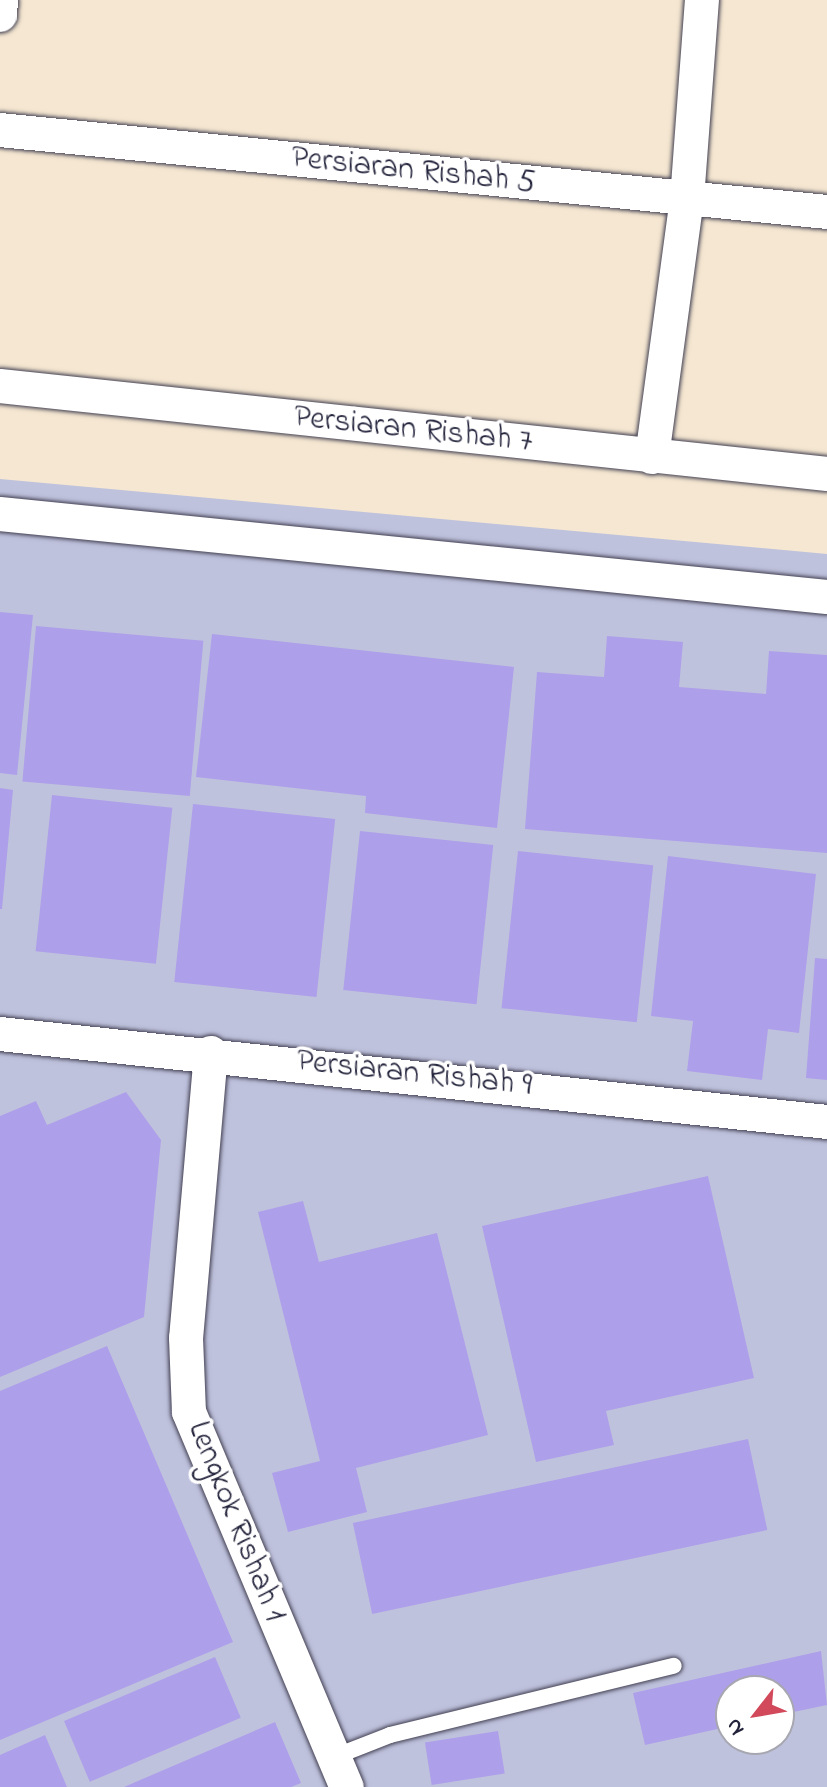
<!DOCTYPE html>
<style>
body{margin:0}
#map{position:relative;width:827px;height:1787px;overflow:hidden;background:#f5e7d1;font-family:"Indie Flower",sans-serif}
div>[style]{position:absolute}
.industrial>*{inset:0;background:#bfc2dd}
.building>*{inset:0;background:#ae9fea;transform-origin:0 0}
.roads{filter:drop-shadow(0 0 2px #424052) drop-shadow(0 0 2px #424052)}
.lane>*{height:16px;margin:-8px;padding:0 8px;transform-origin:8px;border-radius:8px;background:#fff}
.street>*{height:34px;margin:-17px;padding:0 17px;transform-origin:17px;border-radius:17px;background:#fff}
span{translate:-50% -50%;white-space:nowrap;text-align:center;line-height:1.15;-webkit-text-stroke:7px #fff;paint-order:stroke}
.street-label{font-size:32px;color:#22223b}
.north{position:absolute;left:715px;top:1675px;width:80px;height:80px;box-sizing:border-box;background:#fff;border:2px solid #a7a7b1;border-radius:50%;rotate:239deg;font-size:22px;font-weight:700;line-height:32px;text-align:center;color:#22223b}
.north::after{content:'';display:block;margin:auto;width:28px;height:36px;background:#d1495b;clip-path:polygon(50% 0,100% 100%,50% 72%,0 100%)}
</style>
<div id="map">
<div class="industrial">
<i style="clip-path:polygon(evenodd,0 479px,827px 554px,827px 1787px,0 1787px,0 479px,731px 1691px,779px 1691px,779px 1739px,731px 1739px,731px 1691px)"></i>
</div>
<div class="building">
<i style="clip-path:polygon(0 612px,33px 615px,17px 775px,0 773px)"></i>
<i style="left:36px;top:626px;width:168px;height:156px;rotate:5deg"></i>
<i style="clip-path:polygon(212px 634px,514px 667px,497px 828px,365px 813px,366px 796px,196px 777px)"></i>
<i style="clip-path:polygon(607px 636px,683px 642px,679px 687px,766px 694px,769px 651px,827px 655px,827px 853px,525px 829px,537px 672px,604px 677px)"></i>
<i style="clip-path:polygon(0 788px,13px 790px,2px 909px,0 909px)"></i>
<i style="left:52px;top:795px;width:121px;height:157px;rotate:6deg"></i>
<i style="left:193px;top:804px;width:143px;height:179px;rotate:6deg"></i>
<i style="left:360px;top:831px;width:134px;height:160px;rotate:6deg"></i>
<i style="left:518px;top:851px;width:136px;height:158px;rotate:6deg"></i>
<i style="clip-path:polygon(668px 856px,816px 874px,799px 1033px,768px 1029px,762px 1080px,687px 1071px,693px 1021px,651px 1016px)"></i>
<i style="clip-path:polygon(815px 958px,827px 959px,827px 1080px,806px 1078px)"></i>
<i style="clip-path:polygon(126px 1092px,161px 1140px,144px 1317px,0 1377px,0 1116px,36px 1101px,47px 1125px)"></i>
<i style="clip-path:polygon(708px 1176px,754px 1378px,606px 1411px,614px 1445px,536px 1462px,482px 1226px)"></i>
<i style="clip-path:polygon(303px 1201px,319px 1262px,437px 1233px,488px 1435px,356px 1468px,367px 1512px,288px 1532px,272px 1473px,320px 1461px,258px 1212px)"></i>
<i style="clip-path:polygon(107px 1346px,233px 1642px,0 1740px,0 1391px)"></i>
<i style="left:748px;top:1439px;width:93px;height:404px;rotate:78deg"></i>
<i style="clip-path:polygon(821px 1651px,827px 1705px,779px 1715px,779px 1691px,731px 1691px,731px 1726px,645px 1745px,633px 1693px)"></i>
<i style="left:215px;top:1657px;width:66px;height:164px;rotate:67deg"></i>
<i style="clip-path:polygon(275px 1722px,301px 1783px,291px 1787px,124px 1787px)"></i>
<i style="left:498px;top:1731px;width:43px;height:74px;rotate:81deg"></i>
<i style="clip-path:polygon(45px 1735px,67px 1787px,0 1787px,0 1755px)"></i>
</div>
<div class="roads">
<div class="lane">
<i style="left:334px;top:1757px;width:60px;rotate:-21.4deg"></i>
<i style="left:390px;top:1735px;width:292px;rotate:-13.7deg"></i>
</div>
<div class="street">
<i style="left:0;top:15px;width:15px;rotate:-86deg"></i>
<i style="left:0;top:130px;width:831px;rotate:5.66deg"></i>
<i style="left:0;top:386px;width:832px;rotate:6.07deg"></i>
<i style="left:652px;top:457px;width:260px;rotate:-82.3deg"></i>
<i style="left:687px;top:199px;width:200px;rotate:-85.7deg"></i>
<i style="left:0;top:514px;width:831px;rotate:5.73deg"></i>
<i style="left:0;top:1034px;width:832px;rotate:6.07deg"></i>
<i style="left:211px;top:1053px;width:286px;rotate:95deg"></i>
<i style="left:186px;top:1338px;width:74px;rotate:87.7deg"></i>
<i style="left:189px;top:1412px;width:407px;rotate:67.2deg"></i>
</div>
</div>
<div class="street-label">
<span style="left:413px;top:172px;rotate:6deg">Persiaran Rishah 5</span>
<span style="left:413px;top:431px;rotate:6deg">Persiaran Rishah 7</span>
<span style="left:414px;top:1075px;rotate:6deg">Persiaran Rishah 9</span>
<span style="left:235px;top:1522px;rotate:68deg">Lengkok Rishah 1</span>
</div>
<div class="north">N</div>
</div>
